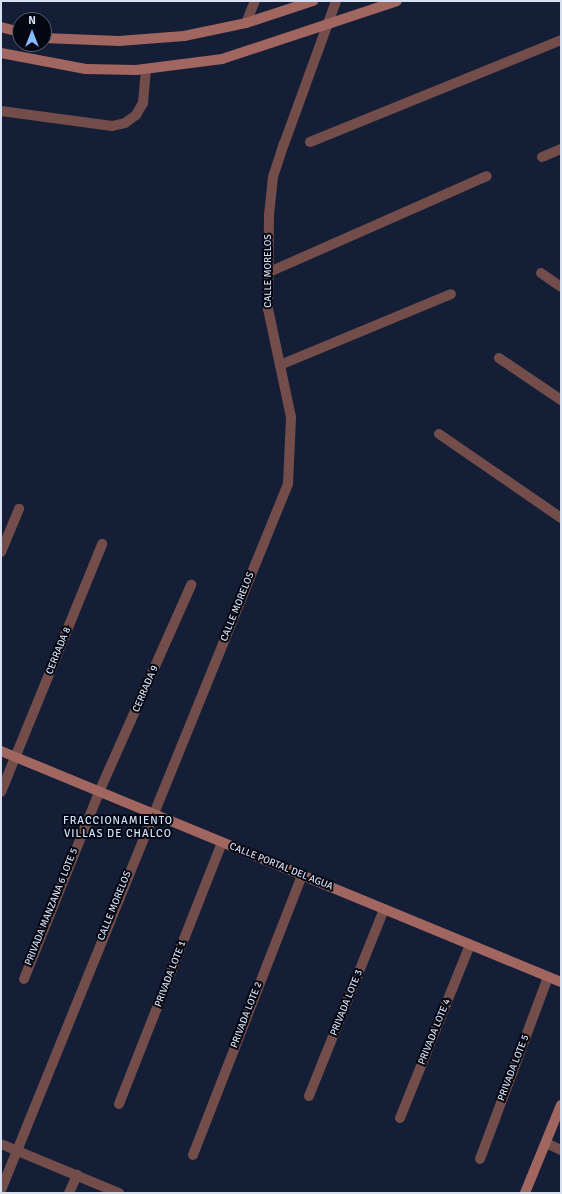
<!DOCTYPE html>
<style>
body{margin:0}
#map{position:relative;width:562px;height:1194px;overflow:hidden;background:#141e36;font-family:Signika,sans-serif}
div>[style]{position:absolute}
.lane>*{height:10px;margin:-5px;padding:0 5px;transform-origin:5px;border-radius:5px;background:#734d49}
.street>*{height:10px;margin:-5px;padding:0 5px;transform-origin:5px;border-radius:5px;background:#734d49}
.secondary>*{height:10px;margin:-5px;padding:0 5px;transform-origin:5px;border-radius:5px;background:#a26660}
span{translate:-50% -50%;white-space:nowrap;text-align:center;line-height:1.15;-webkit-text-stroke:4px #050813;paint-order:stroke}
.street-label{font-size:10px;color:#d7dff0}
.neighbourhood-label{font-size:11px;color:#cfe3fc;letter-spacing:1px}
.frame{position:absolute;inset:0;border:2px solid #d7dff0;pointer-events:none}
.north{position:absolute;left:12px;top:12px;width:40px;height:40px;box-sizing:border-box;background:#050813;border:1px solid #595e6b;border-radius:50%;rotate:0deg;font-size:11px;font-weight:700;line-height:16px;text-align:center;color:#d7dff0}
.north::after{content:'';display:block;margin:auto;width:14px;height:18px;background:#87bbfb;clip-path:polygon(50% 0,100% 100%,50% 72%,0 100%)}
</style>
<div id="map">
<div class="lane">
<i style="left:1px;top:111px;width:112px;rotate:7.7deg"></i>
<i style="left:112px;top:126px;width:13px;rotate:-13deg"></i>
<i style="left:125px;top:123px;width:14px;rotate:-36deg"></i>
<i style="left:136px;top:115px;width:14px;rotate:-60deg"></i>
<i style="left:143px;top:103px;width:34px;rotate:-85deg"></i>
</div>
<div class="street">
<i style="left:246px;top:23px;width:24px;rotate:-68deg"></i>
<i style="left:310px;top:142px;width:271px;rotate:-22.1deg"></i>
<i style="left:542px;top:157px;width:21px;rotate:-23deg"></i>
<i style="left:267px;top:273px;width:240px;rotate:-23.8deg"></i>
<i style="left:541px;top:273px;width:24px;rotate:35deg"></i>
<i style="left:499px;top:358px;width:75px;rotate:34.1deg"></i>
<i style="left:280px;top:365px;width:185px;rotate:-22.5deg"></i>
<i style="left:439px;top:434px;width:148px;rotate:34.5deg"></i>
<i style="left:1px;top:552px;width:47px;rotate:-67.3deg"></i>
<i style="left:1px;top:792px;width:268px;rotate:-67.8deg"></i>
<i style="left:24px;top:979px;width:201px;rotate:-68.1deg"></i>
<i style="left:99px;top:792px;width:227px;rotate:-66deg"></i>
<i style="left:309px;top:1096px;width:201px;rotate:-68.1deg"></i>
<i style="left:119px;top:1104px;width:281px;rotate:-68.5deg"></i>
<i style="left:400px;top:1118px;width:187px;rotate:-68deg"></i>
<i style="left:546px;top:1143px;width:17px;rotate:25deg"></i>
<i style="left:1px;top:1144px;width:128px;rotate:22.6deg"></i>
<i style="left:193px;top:1155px;width:300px;rotate:-68.7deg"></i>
<i style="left:480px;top:1159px;width:194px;rotate:-69.5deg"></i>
<i style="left:1px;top:1190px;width:762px;rotate:-67.88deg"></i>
<i style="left:288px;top:484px;width:67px;rotate:-87.4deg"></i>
<i style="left:291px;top:417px;width:110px;rotate:-102deg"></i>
<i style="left:268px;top:309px;width:94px;rotate:-89.4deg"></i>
<i style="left:269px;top:215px;width:38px;rotate:-84deg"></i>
<i style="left:273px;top:177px;width:35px;rotate:-72deg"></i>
<i style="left:284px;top:144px;width:152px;rotate:-70deg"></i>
<i style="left:69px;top:1193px;width:20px;rotate:-66deg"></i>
</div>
<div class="secondary">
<i style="left:1px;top:27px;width:20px;rotate:15deg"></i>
<i style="left:44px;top:38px;width:75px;rotate:2.3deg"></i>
<i style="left:119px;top:41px;width:65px;rotate:-4.4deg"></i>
<i style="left:184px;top:36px;width:63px;rotate:-11.8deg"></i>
<i style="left:246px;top:23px;width:71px;rotate:-18.2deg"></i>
<i style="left:1px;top:53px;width:86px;rotate:10.7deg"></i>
<i style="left:86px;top:69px;width:50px;rotate:1.1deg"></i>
<i style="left:136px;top:70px;width:87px;rotate:-7.3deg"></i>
<i style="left:222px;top:59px;width:184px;rotate:-18.3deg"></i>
<i style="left:1px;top:751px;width:606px;rotate:22.42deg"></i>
<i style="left:525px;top:1193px;width:95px;rotate:-67.8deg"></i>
</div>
<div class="street-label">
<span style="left:269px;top:271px;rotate:-90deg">CALLE MORELOS</span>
<span style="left:238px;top:607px;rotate:-68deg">CALLE MORELOS</span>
<span style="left:59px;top:651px;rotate:-68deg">CERRADA 8</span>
<span style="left:146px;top:689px;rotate:-67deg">CERRADA 9</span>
<span style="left:281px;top:867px;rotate:22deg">CALLE PORTAL DEL AGUA</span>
<span style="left:115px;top:906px;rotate:-68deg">CALLE MORELOS</span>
<span style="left:52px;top:907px;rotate:-68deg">PRIVADA MANZANA 6 LOTE 5</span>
<span style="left:171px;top:974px;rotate:-69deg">PRIVADA LOTE 1</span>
<span style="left:347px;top:1003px;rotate:-68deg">PRIVADA LOTE 3</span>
<span style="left:247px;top:1015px;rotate:-69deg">PRIVADA LOTE 2</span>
<span style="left:435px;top:1032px;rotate:-68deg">PRIVADA LOTE 4</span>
<span style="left:514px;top:1068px;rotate:-69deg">PRIVADA LOTE 5</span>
</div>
<div class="neighbourhood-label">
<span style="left:118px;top:828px">FRACCIONAMIENTO<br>VILLAS DE CHALCO</span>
</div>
<div class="frame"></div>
<div class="north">N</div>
</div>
